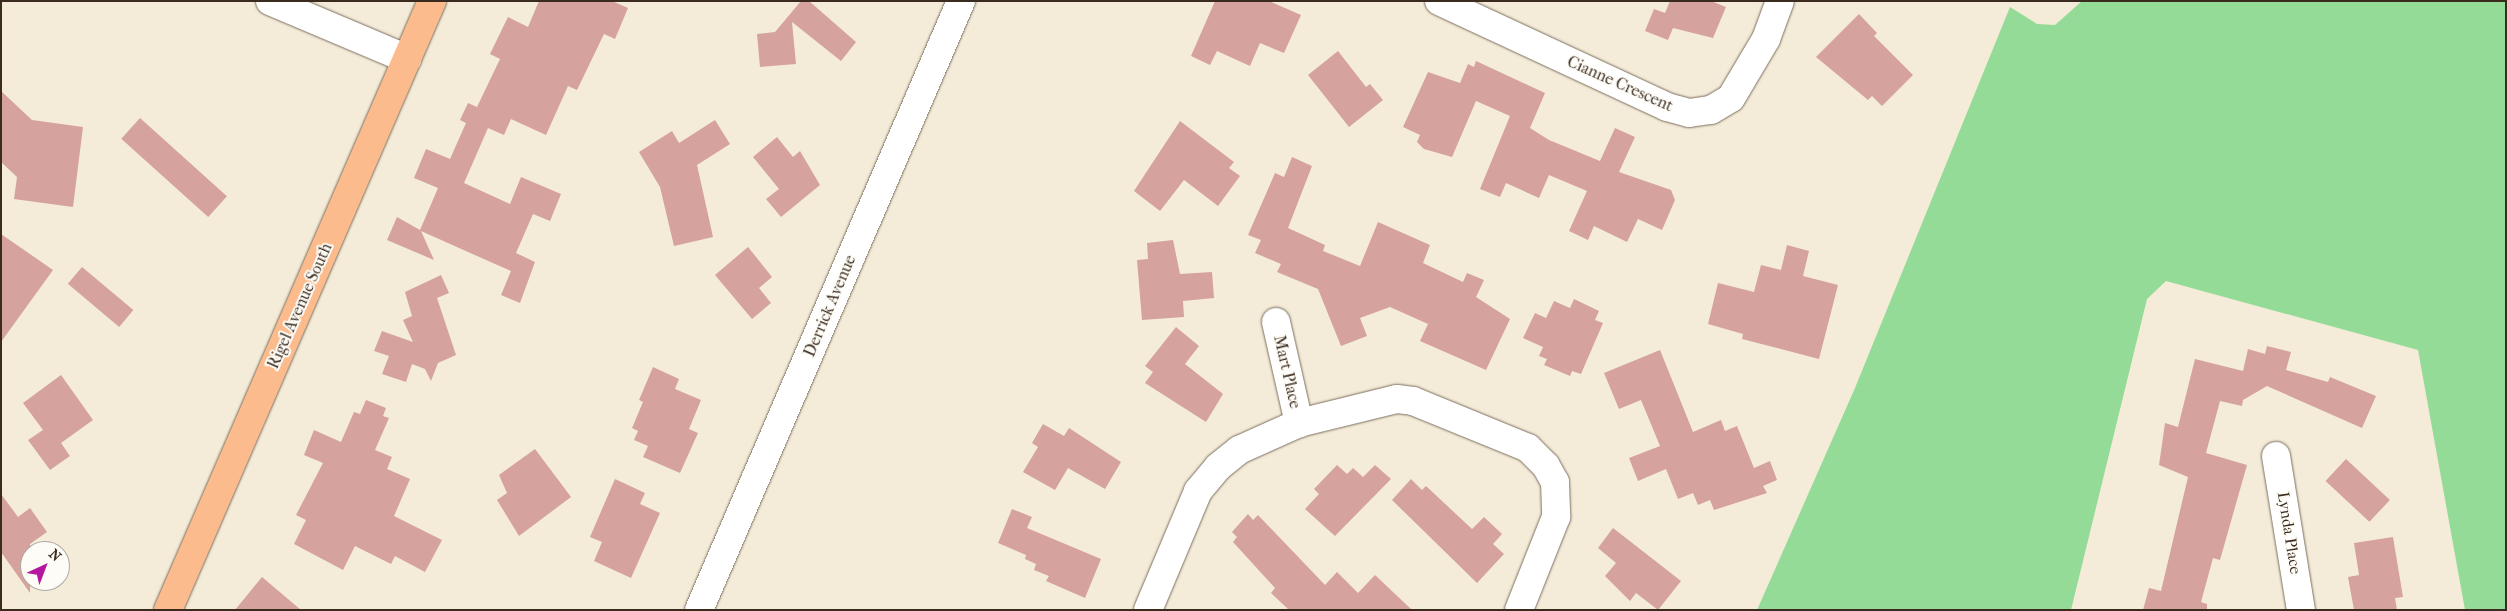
<!DOCTYPE html>
<style>
body{margin:0}
#map{position:relative;width:2507px;height:611px;overflow:hidden;background:#f4ecd8;font-family:"IM FELL French Canon",serif}
div>[style]{position:absolute}
.green>*{inset:0;background:#93db96}
.building>*{inset:0;background:#d5a29d;transform-origin:0 0}
.roads{filter:drop-shadow(0 0 1px #7c6e5f) drop-shadow(0 0 1px #7c6e5f)}
.minor>*{height:28px;margin:-14px;padding:0 14px;transform-origin:14px;border-radius:14px;background:#fff}
.major>*{height:28px;margin:-14px;padding:0 14px;transform-origin:14px;border-radius:14px;background:#fbbb8c}
span{translate:-50% -50%;white-space:nowrap;text-align:center;line-height:1.15;-webkit-text-stroke:4px #fdfcf7;paint-order:stroke}
.street-label{font-size:16px;color:#3b2a1e}
.frame{position:absolute;inset:0;border:2px solid #3b2a1e;pointer-events:none}
.north{position:absolute;left:20px;top:541px;width:50px;height:50px;box-sizing:border-box;background:#fdfcf7;border:1px solid #afa8a0;border-radius:50%;rotate:43deg;font-size:14px;font-weight:700;line-height:20px;text-align:center;color:#3b2a1e}
.north::after{content:'';display:block;margin:auto;width:18px;height:22px;background:#b5179e;clip-path:polygon(50% 0,100% 100%,50% 72%,0 100%)}
</style>
<div id="map">
<div class="green">
<i style="clip-path:polygon(2082px 1px,2506px 1px,2506px 610px,2465px 610px,2418px 350px,2166px 281px,2147px 299px,2071px 610px,1757px 610px,1855px 388px,2010px 7px,2037px 24px,2055px 25px)"></i>
</div>
<div class="building">
<i style="clip-path:polygon(539px 1px,612px 1px,628px 8px,615px 39px,604px 34px,577px 90px,568px 86px,546px 135px,511px 119px,504px 135px,488px 128px,464px 183px,510px 204px,521px 177px,561px 194px,550px 221px,533px 214px,516px 253px,535px 262px,520px 303px,501px 295px,511px 271px,495px 264px,421px 231px,434px 260px,387px 240px,397px 217px,420px 230px,438px 188px,414px 178px,426px 149px,450px 159px,466px 123px,460px 120px,468px 103px,477px 107px,500px 59px,490px 54px,508px 17px,528px 27px)"></i>
<i style="clip-path:polygon(801px 1px,809px 1px,856px 42px,841px 61px,792px 22px,796px 64px,760px 67px,757px 34px,775px 32px)"></i>
<i style="clip-path:polygon(1215px 1px,1269px 1px,1301px 15px,1284px 53px,1260px 43px,1250px 66px,1217px 51px,1210px 65px,1191px 56px)"></i>
<i style="clip-path:polygon(1670px 1px,1711px 1px,1726px 7px,1713px 38px,1673px 28px,1668px 40px,1645px 31px,1654px 9px,1665px 13px)"></i>
<i style="clip-path:polygon(1859px 14px,1877px 33px,1874px 36px,1913px 75px,1882px 106px,1872px 96px,1868px 100px,1816px 57px)"></i>
<i style="clip-path:polygon(1338px 51px,1366px 87px,1370px 84px,1383px 100px,1349px 127px,1308px 75px)"></i>
<i style="clip-path:polygon(1476px 61px,1545px 93px,1530px 128px,1549px 140px,1600px 161px,1615px 128px,1635px 137px,1619px 172px,1671px 190px,1675px 200px,1662px 230px,1638px 219px,1627px 242px,1594px 226px,1588px 240px,1569px 231px,1587px 191px,1549px 175px,1539px 198px,1506px 183px,1500px 197px,1480px 189px,1510px 116px,1476px 101px,1452px 157px,1424px 149px,1417px 142px,1420px 135px,1403px 127px,1428px 72px,1460px 83px,1468px 64px,1474px 67px)"></i>
<i style="clip-path:polygon(1px 91px,32px 120px,83px 127px,73px 207px,14px 199px,17px 177px,1px 162px)"></i>
<i style="left:140px;top:118px;width:117px;height:28px;rotate:42deg"></i>
<i style="clip-path:polygon(715px 120px,730px 144px,697px 165px,713px 237px,674px 246px,660px 187px,639px 152px,672px 131px,679px 143px)"></i>
<i style="clip-path:polygon(1180px 121px,1234px 162px,1229px 168px,1240px 176px,1218px 206px,1184px 180px,1160px 211px,1134px 191px)"></i>
<i style="clip-path:polygon(777px 137px,793px 157px,800px 151px,820px 185px,781px 217px,766px 199px,779px 189px,753px 157px)"></i>
<i style="clip-path:polygon(1292px 157px,1312px 166px,1288px 228px,1325px 245px,1323px 251px,1360px 266px,1378px 222px,1430px 245px,1423px 263px,1463px 282px,1467px 273px,1484px 280px,1476px 297px,1510px 319px,1486px 370px,1420px 341px,1428px 324px,1390px 307px,1360px 318px,1367px 336px,1341px 346px,1318px 289px,1277px 272px,1281px 264px,1255px 253px,1261px 240px,1248px 235px,1275px 173px,1284px 177px)"></i>
<i style="clip-path:polygon(1px 234px,53px 270px,1px 342px)"></i>
<i style="clip-path:polygon(1173px 240px,1180px 274px,1212px 272px,1214px 298px,1183px 301px,1184px 317px,1142px 320px,1137px 260px,1148px 259px,1147px 243px)"></i>
<i style="clip-path:polygon(1787px 245px,1809px 251px,1803px 276px,1838px 285px,1819px 359px,1742px 339px,1743px 334px,1708px 324px,1718px 283px,1754px 292px,1761px 265px,1781px 270px)"></i>
<i style="clip-path:polygon(748px 247px,772px 277px,759px 288px,771px 303px,752px 319px,715px 275px)"></i>
<i style="left:82px;top:267px;width:67px;height:22px;rotate:40deg"></i>
<i style="clip-path:polygon(441px 275px,449px 293px,437px 298px,456px 355px,438px 363px,431px 381px,425px 369px,412px 364px,406px 382px,382px 374px,389px 356px,374px 351px,382px 331px,413px 342px,403px 320px,412px 316px,405px 292px)"></i>
<i style="clip-path:polygon(1574px 299px,1599px 311px,1595px 320px,1603px 323px,1581px 374px,1572px 371px,1570px 376px,1544px 365px,1547px 359px,1539px 356px,1543px 347px,1523px 338px,1535px 313px,1546px 318px,1554px 301px,1570px 308px)"></i>
<i style="clip-path:polygon(1176px 327px,1199px 346px,1185px 364px,1223px 394px,1206px 422px,1145px 383px,1153px 372px,1145px 366px)"></i>
<i style="clip-path:polygon(2267px 346px,2291px 352px,2286px 370px,2328px 382px,2330px 377px,2376px 396px,2362px 428px,2267px 386px,2243px 400px,2242px 406px,2220px 401px,2206px 453px,2247px 465px,2220px 560px,2213px 558px,2201px 602px,2207px 604px,2207px 610px,2143px 610px,2149px 588px,2161px 591px,2188px 477px,2159px 465px,2165px 423px,2178px 427px,2195px 359px,2243px 371px,2248px 349px,2265px 354px)"></i>
<i style="clip-path:polygon(1660px 350px,1693px 432px,1721px 420px,1725px 431px,1737px 426px,1754px 468px,1770px 461px,1777px 480px,1763px 486px,1767px 493px,1714px 510px,1710px 500px,1698px 505px,1693px 493px,1678px 499px,1666px 469px,1638px 481px,1629px 458px,1660px 446px,1641px 400px,1619px 409px,1604px 373px)"></i>
<i style="clip-path:polygon(653px 367px,679px 379px,675px 389px,701px 400px,689px 429px,698px 433px,680px 473px,643px 457px,648px 446px,634px 440px,638px 431px,632px 428px,643px 402px,639px 400px)"></i>
<i style="clip-path:polygon(61px 375px,93px 420px,61px 443px,70px 456px,50px 470px,28px 440px,43px 430px,23px 403px)"></i>
<i style="clip-path:polygon(366px 400px,386px 408px,383px 416px,389px 418px,375px 450px,392px 457px,387px 469px,410px 479px,394px 516px,442px 540px,425px 572px,395px 556px,391px 564px,355px 546px,343px 570px,294px 544px,306px 520px,296px 515px,323px 463px,304px 455px,314px 430px,341px 442px,354px 412px,360px 414px)"></i>
<i style="clip-path:polygon(1043px 424px,1064px 436px,1069px 428px,1121px 462px,1105px 489px,1068px 468px,1055px 490px,1023px 472px,1038px 447px,1032px 443px)"></i>
<i style="clip-path:polygon(535px 449px,571px 497px,519px 536px,497px 500px,507px 493px,499px 475px)"></i>
<i style="left:2346px;top:459px;width:60px;height:30px;rotate:43deg"></i>
<i style="clip-path:polygon(1337px 465px,1347px 474px,1353px 468px,1363px 477px,1375px 465px,1391px 479px,1335px 536px,1305px 509px,1319px 494px,1314px 489px)"></i>
<i style="clip-path:polygon(615px 479px,645px 493px,640px 504px,660px 513px,631px 578px,594px 561px,602px 542px,590px 537px)"></i>
<i style="clip-path:polygon(1411px 479px,1422px 490px,1426px 486px,1472px 529px,1484px 517px,1502px 534px,1493px 544px,1504px 554px,1477px 583px,1392px 500px)"></i>
<i style="clip-path:polygon(1px 494px,18px 517px,30px 508px,47px 532px,30px 544px,30px 593px,1px 552px)"></i>
<i style="clip-path:polygon(1012px 509px,1032px 517px,1027px 528px,1101px 559px,1085px 598px,1046px 581px,1049px 576px,1034px 570px,1036px 564px,1025px 559px,1026px 555px,998px 543px)"></i>
<i style="clip-path:polygon(1248px 514px,1253px 520px,1258px 515px,1325px 585px,1337px 572px,1358px 593px,1375px 575px,1412px 610px,1289px 610px,1271px 593px,1275px 588px,1233px 542px,1237px 537px,1232px 532px)"></i>
<i style="clip-path:polygon(1613px 528px,1681px 581px,1658px 610px,1636px 593px,1630px 601px,1605px 576px,1616px 563px,1598px 548px)"></i>
<i style="clip-path:polygon(2393px 537px,2403px 597px,2395px 598px,2397px 610px,2354px 610px,2348px 577px,2359px 575px,2354px 543px)"></i>
<i style="clip-path:polygon(262px 577px,301px 610px,235px 610px)"></i>
</div>
<div class="roads">
<div class="minor">
<i style="left:270px;top:1px;width:149px;rotate:22.9deg"></i>
<i style="left:1439px;top:1px;width:251px;rotate:24.9deg"></i>
<i style="left:1667px;top:107px;width:23px;rotate:15deg"></i>
<i style="left:1689px;top:113px;width:22px;rotate:-8deg"></i>
<i style="left:1711px;top:110px;width:23px;rotate:-31deg"></i>
<i style="left:1731px;top:98px;width:69px;rotate:-59.3deg"></i>
<i style="left:1766px;top:39px;width:40px;rotate:-69.8deg"></i>
<i style="left:1276px;top:322px;width:104px;rotate:77.2deg"></i>
<i style="left:2276px;top:456px;width:156px;rotate:80.8deg"></i>
<i style="left:699px;top:610px;width:663px;rotate:-66.72deg"></i>
<i style="left:1148px;top:610px;width:129px;rotate:-67.2deg"></i>
<i style="left:1198px;top:491px;width:31px;rotate:-50deg"></i>
<i style="left:1218px;top:467px;width:27px;rotate:-39deg"></i>
<i style="left:1239px;top:450px;width:66px;rotate:-24.2deg"></i>
<i style="left:1299px;top:423px;width:101px;rotate:-13.8deg"></i>
<i style="left:1397px;top:399px;width:16px;rotate:7deg"></i>
<i style="left:1413px;top:401px;width:124px;rotate:22.2deg"></i>
<i style="left:1528px;top:448px;width:25px;rotate:45deg"></i>
<i style="left:1546px;top:466px;width:18px;rotate:61deg"></i>
<i style="left:1555px;top:482px;width:35px;rotate:88deg"></i>
<i style="left:1556px;top:517px;width:100px;rotate:111.7deg"></i>
</div>
<div class="major">
<i style="left:168px;top:610px;width:664px;rotate:-66.56deg"></i>
</div>
</div>
<div class="street-label">
<span style="left:1620px;top:84px;rotate:24deg">Cianne Crescent</span>
<span style="left:300px;top:306px;rotate:-66deg">Rigel Avenue South</span>
<span style="left:830px;top:306px;rotate:-67deg">Derrick Avenue</span>
<span style="left:1287px;top:372px;rotate:77deg">Mart Place</span>
<span style="left:2289px;top:533px;rotate:81deg">Lynda Place</span>
</div>
<div class="frame"></div>
<div class="north">N</div>
</div>
